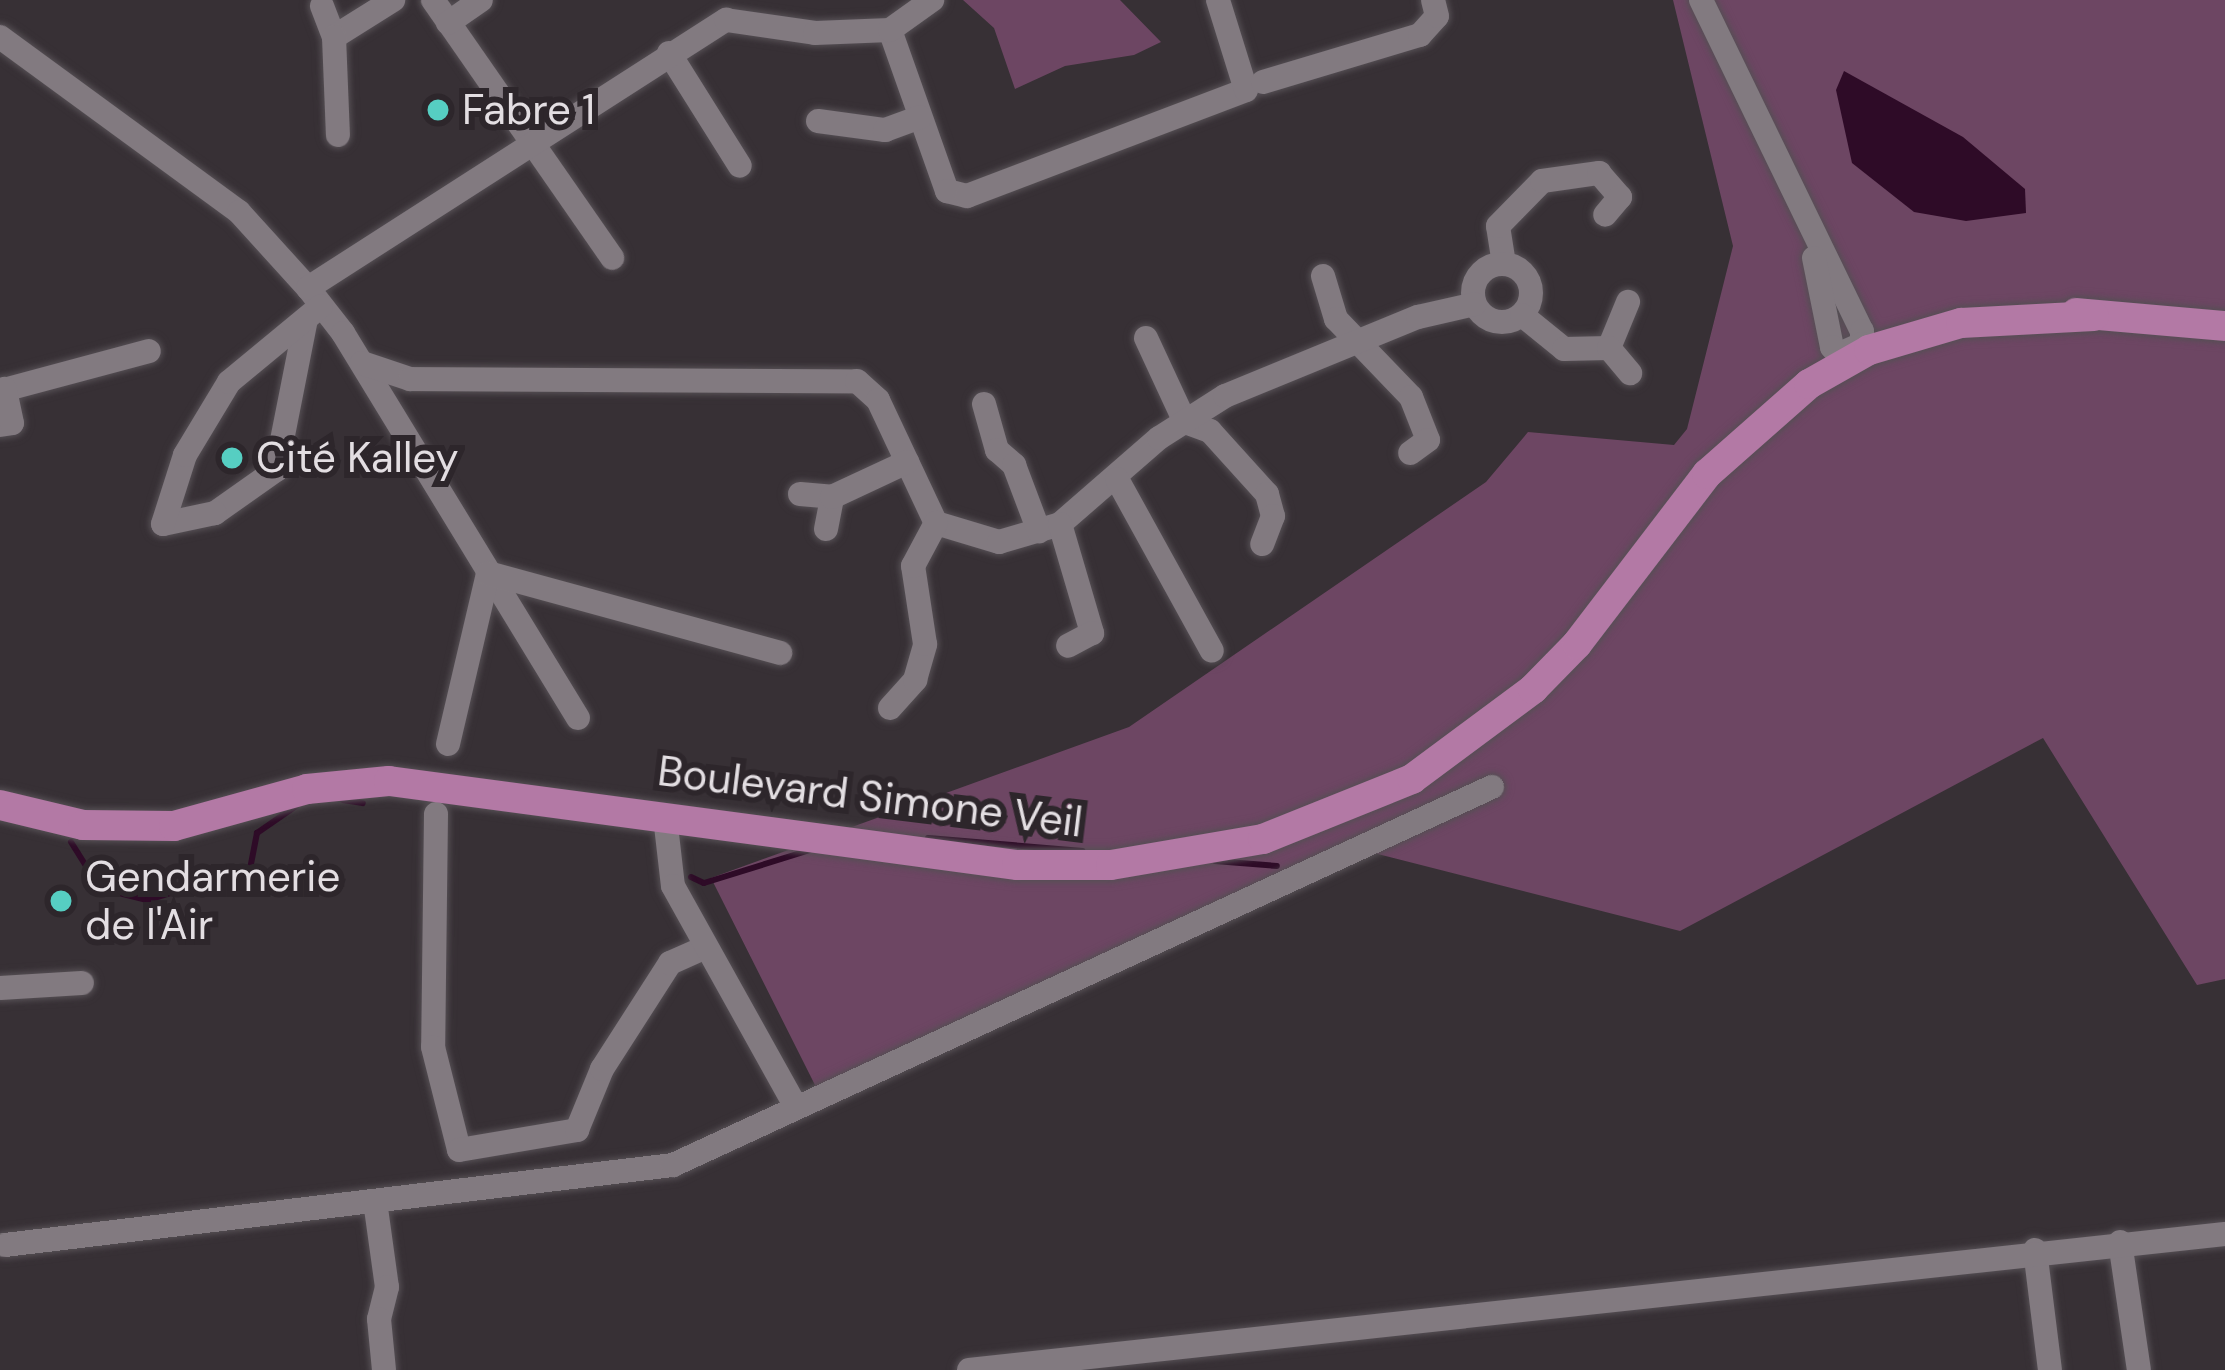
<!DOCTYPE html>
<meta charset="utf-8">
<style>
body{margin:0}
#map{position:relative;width:2225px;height:1370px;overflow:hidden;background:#373035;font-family:"DM Sans",sans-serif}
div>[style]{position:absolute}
.green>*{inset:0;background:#6d4663}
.water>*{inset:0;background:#2e0b27}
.stream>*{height:6px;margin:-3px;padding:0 3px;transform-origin:3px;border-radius:3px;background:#2e0b27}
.roads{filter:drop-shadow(0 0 3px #554f54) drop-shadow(0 0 3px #554f54)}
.minor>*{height:24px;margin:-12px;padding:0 12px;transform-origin:12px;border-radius:12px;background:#827a80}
.minor>.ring{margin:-12px;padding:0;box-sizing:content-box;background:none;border:24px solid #827a80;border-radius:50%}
.major>*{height:30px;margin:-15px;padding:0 15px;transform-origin:15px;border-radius:15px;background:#b379a5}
.dots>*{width:33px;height:33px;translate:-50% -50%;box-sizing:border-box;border:6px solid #2d262b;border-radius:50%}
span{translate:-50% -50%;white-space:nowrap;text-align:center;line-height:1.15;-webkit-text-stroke:12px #2d262b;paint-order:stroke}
.poi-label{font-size:42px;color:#e3dee2}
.left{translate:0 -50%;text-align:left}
.street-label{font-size:42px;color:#e3dee2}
</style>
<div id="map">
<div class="green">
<i style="clip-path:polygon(963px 0,1120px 0,1161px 42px,1134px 55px,1065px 66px,1015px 89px,994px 28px)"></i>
<i style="clip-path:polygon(1673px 0,2225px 0,2225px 979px,2197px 985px,2043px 738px,1680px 931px,1366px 851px,816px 1087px,711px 878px,1129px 727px,1486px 482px,1528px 432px,1674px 445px,1687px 429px,1733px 246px)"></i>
</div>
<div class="water">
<i style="clip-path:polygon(1844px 71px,1963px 137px,2025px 189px,2026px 213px,1966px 221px,1914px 212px,1852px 163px,1836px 90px)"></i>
</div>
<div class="stream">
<i style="left:343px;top:800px;width:20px;rotate:9deg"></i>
<i style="left:928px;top:838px;width:155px;rotate:4.8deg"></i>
<i style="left:71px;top:842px;width:36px;rotate:58deg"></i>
<i style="left:90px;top:873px;width:35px;rotate:35deg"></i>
<i style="left:119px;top:893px;width:30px;rotate:14deg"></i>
<i style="left:148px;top:900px;width:107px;rotate:-16.9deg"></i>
<i style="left:250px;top:869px;width:37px;rotate:-79deg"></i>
<i style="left:257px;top:833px;width:47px;rotate:-34.7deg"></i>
<i style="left:1215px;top:861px;width:62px;rotate:4.6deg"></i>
<i style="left:691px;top:877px;width:14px;rotate:25deg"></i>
<i style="left:704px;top:883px;width:111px;rotate:-17.3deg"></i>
</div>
<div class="roads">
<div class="minor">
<i style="left:433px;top:0;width:314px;rotate:55.2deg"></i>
<i style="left:1701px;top:0;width:368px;rotate:64.1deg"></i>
<i style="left:1862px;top:331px;width:13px;rotate:90deg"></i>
<i style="left:1862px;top:344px;width:24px;rotate:156deg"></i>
<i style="left:322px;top:6px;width:33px;rotate:69deg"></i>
<i style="left:334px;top:37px;width:70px;rotate:-32.1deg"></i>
<i style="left:448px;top:23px;width:40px;rotate:-34.9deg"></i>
<i style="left:890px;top:30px;width:171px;rotate:70.5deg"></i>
<i style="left:947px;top:191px;width:21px;rotate:14deg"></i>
<i style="left:967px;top:196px;width:298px;rotate:-20.8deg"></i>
<i style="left:1246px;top:90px;width:94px;rotate:-107.3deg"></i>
<i style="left:0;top:37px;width:296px;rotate:36.2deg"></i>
<i style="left:239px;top:212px;width:103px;rotate:47.8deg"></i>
<i style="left:308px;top:288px;width:57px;rotate:52.1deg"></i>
<i style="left:343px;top:333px;width:451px;rotate:58.6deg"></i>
<i style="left:334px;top:37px;width:98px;rotate:87.7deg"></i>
<i style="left:669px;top:53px;width:133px;rotate:57.9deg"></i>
<i style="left:1263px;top:82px;width:164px;rotate:-16.7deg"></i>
<i style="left:1420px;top:35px;width:25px;rotate:-48deg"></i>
<i style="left:1437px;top:16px;width:16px;rotate:-104deg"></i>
<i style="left:818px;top:121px;width:68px;rotate:7.7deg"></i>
<i style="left:885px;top:130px;width:37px;rotate:-20deg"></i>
<i style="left:1814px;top:258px;width:91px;rotate:78.6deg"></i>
<i style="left:1832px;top:347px;width:21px;rotate:51deg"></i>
<i style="left:1504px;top:264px;width:38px;rotate:-99deg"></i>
<i style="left:1498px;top:226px;width:63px;rotate:-45.6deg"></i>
<i style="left:1542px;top:181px;width:58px;rotate:-8deg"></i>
<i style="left:1599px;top:173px;width:32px;rotate:49deg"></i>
<i style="left:1620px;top:197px;width:23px;rotate:130deg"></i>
<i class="ring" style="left:1473px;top:264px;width:34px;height:34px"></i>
<i style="left:1323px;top:276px;width:45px;rotate:73.2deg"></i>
<i style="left:1336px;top:319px;width:108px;rotate:46.1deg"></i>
<i style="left:1411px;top:397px;width:46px;rotate:68.4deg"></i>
<i style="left:1428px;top:440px;width:22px;rotate:144deg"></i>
<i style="left:308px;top:288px;width:497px;rotate:-32.7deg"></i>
<i style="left:726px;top:20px;width:90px;rotate:8.3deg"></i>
<i style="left:815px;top:33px;width:75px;rotate:-2.3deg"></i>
<i style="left:890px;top:30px;width:52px;rotate:-35.5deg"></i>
<i style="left:1522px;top:315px;width:54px;rotate:39deg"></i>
<i style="left:1564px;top:349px;width:45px;rotate:-1.3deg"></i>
<i style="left:1609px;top:348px;width:50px;rotate:-67.6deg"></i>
<i style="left:306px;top:319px;width:154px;rotate:101.2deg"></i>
<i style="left:276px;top:470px;width:75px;rotate:144.8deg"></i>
<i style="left:215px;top:513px;width:53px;rotate:168.1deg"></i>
<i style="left:163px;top:524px;width:72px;rotate:-72.3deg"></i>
<i style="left:185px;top:455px;width:85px;rotate:-58.9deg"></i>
<i style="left:229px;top:382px;width:119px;rotate:-39.6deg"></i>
<i style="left:1146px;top:338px;width:93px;rotate:65.1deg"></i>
<i style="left:1185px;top:422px;width:27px;rotate:20deg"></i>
<i style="left:1210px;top:431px;width:85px;rotate:47.9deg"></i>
<i style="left:1267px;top:494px;width:23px;rotate:75deg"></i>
<i style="left:1273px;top:516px;width:30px;rotate:111deg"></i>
<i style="left:1609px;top:348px;width:33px;rotate:50deg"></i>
<i style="left:362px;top:363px;width:51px;rotate:18.4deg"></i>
<i style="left:410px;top:379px;width:447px;rotate:0.3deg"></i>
<i style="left:857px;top:381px;width:28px;rotate:42deg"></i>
<i style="left:878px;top:400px;width:136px;rotate:64.8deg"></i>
<i style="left:936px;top:523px;width:66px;rotate:16.8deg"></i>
<i style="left:999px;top:542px;width:64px;rotate:-16.4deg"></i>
<i style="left:1060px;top:524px;width:131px;rotate:-41deg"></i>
<i style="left:1159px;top:438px;width:78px;rotate:-32.5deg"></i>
<i style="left:1225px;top:396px;width:209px;rotate:-22.3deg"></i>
<i style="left:1418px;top:317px;width:58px;rotate:-12.8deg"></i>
<i style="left:0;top:391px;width:154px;rotate:-15deg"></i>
<i style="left:984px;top:404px;width:48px;rotate:74.2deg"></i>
<i style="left:997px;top:450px;width:23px;rotate:41deg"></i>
<i style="left:1014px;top:465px;width:71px;rotate:69.3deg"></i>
<i style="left:0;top:425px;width:12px;rotate:-9deg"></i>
<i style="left:12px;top:423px;width:35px;rotate:-102deg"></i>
<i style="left:1117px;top:479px;width:196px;rotate:61.1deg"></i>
<i style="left:800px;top:494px;width:32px;rotate:5deg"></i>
<i style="left:1060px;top:524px;width:114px;rotate:73.6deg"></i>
<i style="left:1092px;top:633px;width:27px;rotate:152deg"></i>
<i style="left:826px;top:529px;width:33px;rotate:-79deg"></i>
<i style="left:832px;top:497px;width:83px;rotate:-25deg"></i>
<i style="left:890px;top:708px;width:38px;rotate:-48deg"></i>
<i style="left:915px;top:680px;width:37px;rotate:-74deg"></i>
<i style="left:925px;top:644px;width:79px;rotate:-98.7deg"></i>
<i style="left:913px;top:566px;width:49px;rotate:-61.9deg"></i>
<i style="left:448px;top:744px;width:176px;rotate:-76.8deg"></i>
<i style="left:488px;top:573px;width:303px;rotate:15.3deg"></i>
<i style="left:436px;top:814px;width:233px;rotate:90.7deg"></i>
<i style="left:433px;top:1047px;width:106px;rotate:75.8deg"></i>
<i style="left:459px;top:1150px;width:120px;rotate:-9.6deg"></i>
<i style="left:577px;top:1130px;width:66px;rotate:-67.7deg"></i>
<i style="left:602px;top:1069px;width:126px;rotate:-57.3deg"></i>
<i style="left:670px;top:963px;width:36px;rotate:-24deg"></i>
<i style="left:665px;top:817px;width:69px;rotate:83.4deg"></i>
<i style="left:673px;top:886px;width:245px;rotate:60.9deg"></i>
<i style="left:0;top:988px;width:82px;rotate:-3.5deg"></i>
<i style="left:375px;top:1201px;width:87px;rotate:82.1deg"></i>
<i style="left:387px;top:1287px;width:33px;rotate:104deg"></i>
<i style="left:379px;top:1319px;width:51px;rotate:84.4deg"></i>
<i style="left:2120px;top:1242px;width:129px;rotate:81.6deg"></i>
<i style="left:5px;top:1245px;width:673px;rotate:-6.83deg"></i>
<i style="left:673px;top:1165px;width:902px;rotate:-24.78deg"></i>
<i style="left:2035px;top:1250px;width:121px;rotate:82.9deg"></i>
<i style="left:969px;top:1370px;width:1263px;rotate:-6.18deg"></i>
</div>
<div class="major">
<i style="left:2076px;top:313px;width:150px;rotate:5deg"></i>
<i style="left:0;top:805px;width:85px;rotate:13.5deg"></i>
<i style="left:83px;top:825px;width:91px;rotate:0.6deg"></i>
<i style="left:174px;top:826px;width:138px;rotate:-15.5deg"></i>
<i style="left:307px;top:789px;width:82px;rotate:-5.6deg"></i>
<i style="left:389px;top:781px;width:634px;rotate:7.62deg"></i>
<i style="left:1017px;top:865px;width:94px"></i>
<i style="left:1111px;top:865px;width:154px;rotate:-9.7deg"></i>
<i style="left:1263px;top:839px;width:161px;rotate:-21.9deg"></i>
<i style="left:1412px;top:779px;width:151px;rotate:-36.6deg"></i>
<i style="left:1533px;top:689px;width:63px;rotate:-45.6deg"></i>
<i style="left:1577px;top:644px;width:214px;rotate:-52.6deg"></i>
<i style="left:1707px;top:474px;width:136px;rotate:-41.4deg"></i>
<i style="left:1809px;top:384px;width:69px;rotate:-29.5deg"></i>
<i style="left:1869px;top:350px;width:96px;rotate:-16.4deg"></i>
<i style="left:1961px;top:323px;width:133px;rotate:-3deg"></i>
</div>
</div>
<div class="dots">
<i style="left:438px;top:110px;background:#56cec2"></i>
<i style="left:232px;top:458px;background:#56cec2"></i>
<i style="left:61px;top:901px;background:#56cec2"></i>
</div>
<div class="poi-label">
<span class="left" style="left:462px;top:110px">Fabre 1</span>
<span class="left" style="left:256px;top:458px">Cité Kalley</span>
<span class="left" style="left:85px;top:901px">Gendarmerie<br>de l'Air</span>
</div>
<div class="street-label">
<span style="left:870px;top:797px;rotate:7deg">Boulevard Simone Veil</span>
</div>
</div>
